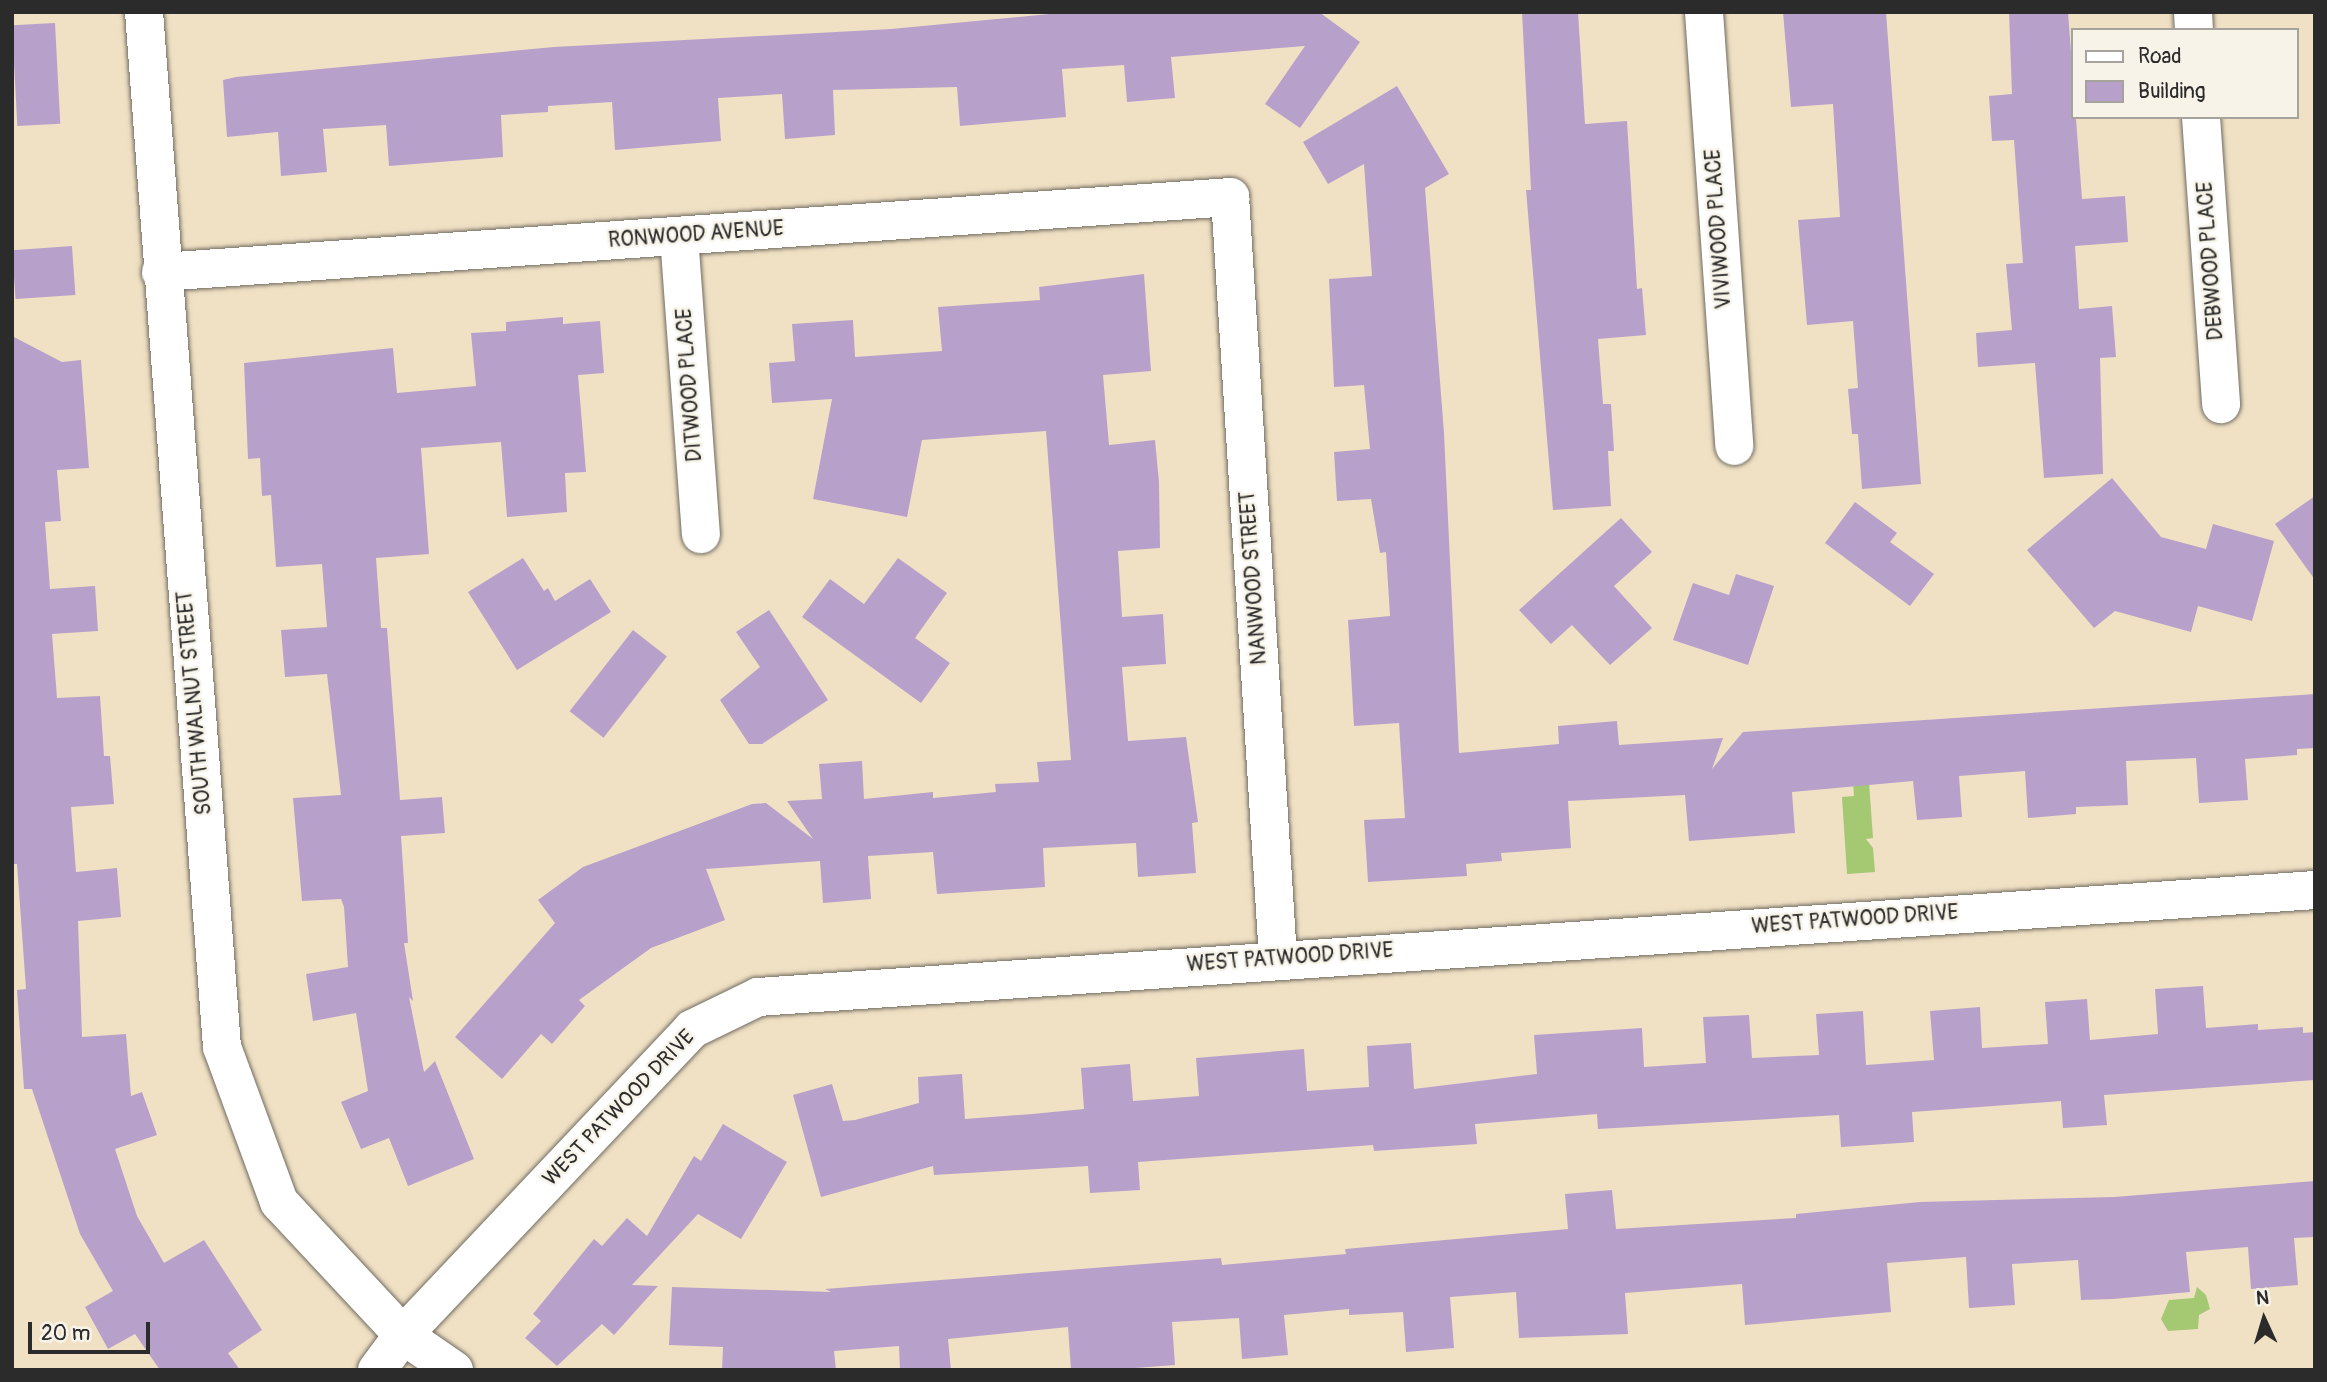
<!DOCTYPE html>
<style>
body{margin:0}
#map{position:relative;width:2327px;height:1382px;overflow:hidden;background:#f0e1c4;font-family:Pangolin,sans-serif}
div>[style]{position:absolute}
.green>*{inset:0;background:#a4c972}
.building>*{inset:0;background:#b7a1cb;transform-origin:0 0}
.roads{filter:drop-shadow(0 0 2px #706b61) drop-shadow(0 0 2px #706b61)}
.street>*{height:38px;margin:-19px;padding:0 19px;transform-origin:19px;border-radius:19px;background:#fff}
span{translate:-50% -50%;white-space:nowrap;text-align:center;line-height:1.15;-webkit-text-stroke:5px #f7f3e8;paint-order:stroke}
.street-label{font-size:21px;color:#2b2b2b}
.frame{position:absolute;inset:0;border:14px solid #2b2b2b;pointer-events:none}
.legend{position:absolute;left:2071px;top:28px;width:228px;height:91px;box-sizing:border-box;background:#f7f3e8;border:2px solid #a5a39c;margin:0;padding:9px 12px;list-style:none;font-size:21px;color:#2b2b2b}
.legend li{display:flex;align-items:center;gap:14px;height:35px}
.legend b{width:35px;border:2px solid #a5a39c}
.north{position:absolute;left:2229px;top:1284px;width:70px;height:70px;-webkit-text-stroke:5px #f7f3e8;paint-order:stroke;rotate:356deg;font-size:19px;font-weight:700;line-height:28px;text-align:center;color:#2b2b2b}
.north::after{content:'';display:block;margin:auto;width:24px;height:32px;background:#2b2b2b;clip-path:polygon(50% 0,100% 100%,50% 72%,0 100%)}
.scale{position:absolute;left:28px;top:1322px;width:122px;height:32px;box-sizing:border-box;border:4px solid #2b2b2b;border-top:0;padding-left:9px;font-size:21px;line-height:24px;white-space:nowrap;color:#2b2b2b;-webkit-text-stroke:5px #f7f3e8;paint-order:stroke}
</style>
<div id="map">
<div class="green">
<i style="clip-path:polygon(1869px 782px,1873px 838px,1866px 839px,1873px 848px,1875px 872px,1847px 874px,1842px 797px,1854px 796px,1853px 783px)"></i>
<i style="clip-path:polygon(2197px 1287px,2206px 1295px,2210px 1309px,2199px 1315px,2198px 1329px,2168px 1331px,2161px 1319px,2169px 1300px,2194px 1298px)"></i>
</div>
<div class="building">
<i style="clip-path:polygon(1070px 12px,1319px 12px,1360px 42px,1300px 128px,1265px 104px,1305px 46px,1171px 57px,1175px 98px,1127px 102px,1124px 65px,1062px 69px,1066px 117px,960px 126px,957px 87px,833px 90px,835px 135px,785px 139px,782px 94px,718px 98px,721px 141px,615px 150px,612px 102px,548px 106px,548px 112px,501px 115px,503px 157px,389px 166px,386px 125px,323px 129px,327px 172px,281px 176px,278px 132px,227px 137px,223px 80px,236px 77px,554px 47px,891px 29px)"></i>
<i style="clip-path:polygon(1522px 12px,1578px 12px,1585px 124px,1627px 121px,1637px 289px,1642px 288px,1646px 335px,1598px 339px,1603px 404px,1611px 404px,1614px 451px,1608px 451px,1611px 506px,1553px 510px,1526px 190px,1531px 190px)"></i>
<i style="clip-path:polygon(1783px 12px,1886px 12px,1921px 484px,1862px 489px,1858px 434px,1852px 434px,1848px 389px,1858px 388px,1853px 321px,1807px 325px,1798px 220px,1840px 217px,1833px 104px,1791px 107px)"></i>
<i style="clip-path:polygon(2009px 12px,2068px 12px,2082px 199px,2125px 196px,2128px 242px,2075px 246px,2079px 309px,2112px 306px,2116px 357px,2100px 358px,2103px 474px,2044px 478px,2035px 363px,1978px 367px,1976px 333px,2012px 330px,2006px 264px,2023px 263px,2014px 140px,1992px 141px,1989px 96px,2012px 94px)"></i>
<i style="left:55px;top:23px;width:101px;height:43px;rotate:87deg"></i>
<i style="clip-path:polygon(1397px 86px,1449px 174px,1425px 188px,1444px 433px,1459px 753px,1559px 744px,1558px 726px,1617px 721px,1619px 745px,1723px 738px,1712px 769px,1743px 732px,2315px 694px,2315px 748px,2297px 749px,2297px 755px,2245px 759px,2248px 800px,2199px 803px,2196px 758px,2126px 761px,2128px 805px,2076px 807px,2076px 814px,2028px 818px,2025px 771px,1959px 776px,1962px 817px,1917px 820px,1913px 781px,1792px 792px,1795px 833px,1689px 841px,1685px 795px,1568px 801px,1571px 848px,1501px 853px,1502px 861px,1466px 864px,1467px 876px,1368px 882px,1364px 820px,1405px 818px,1399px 723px,1354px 726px,1348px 620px,1390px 616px,1386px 552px,1380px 553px,1371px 499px,1337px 501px,1334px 452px,1370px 449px,1364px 385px,1334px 387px,1329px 279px,1372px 276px,1364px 164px,1328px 184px,1303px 142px)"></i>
<i style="left:72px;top:246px;width:49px;height:60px;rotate:86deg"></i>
<i style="clip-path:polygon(1144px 274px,1151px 371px,1103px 375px,1109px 445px,1155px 440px,1159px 482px,1160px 548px,1118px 551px,1122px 617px,1163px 614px,1166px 664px,1122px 667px,1128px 741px,1186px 737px,1198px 822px,1192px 823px,1196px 873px,1138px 877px,1136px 843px,1043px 848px,1045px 887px,937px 894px,933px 852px,868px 856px,871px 899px,823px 903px,820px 861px,706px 869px,725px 920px,651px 948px,579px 1000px,585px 1006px,552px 1044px,541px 1034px,502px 1079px,455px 1037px,555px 923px,538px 900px,583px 867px,752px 804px,766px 803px,813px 839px,787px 801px,822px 799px,819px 764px,862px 761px,864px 799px,933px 792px,933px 798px,996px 792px,995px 784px,1039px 782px,1037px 762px,1071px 760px,1046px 431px,922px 440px,907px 517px,813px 499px,832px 399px,772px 403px,769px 363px,795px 361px,792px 324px,853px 320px,855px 357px,942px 351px,938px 307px,1040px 300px,1039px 287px)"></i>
<i style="clip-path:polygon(563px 317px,563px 324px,600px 321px,604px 373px,578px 375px,586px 472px,565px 473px,567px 512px,507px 517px,501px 442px,421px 448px,429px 554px,376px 558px,381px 628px,387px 628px,400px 800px,442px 797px,445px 833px,401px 836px,408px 943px,404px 943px,413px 1001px,409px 997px,424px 1072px,435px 1061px,474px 1159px,408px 1186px,389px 1138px,361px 1149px,341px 1102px,368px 1091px,356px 1013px,313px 1021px,306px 974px,348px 967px,344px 907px,341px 899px,302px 901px,293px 798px,341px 795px,327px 674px,285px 677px,281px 630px,327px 627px,322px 564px,276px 567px,271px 495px,262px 496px,260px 458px,248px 459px,244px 363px,393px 348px,397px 393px,476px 386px,471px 333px,506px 331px,506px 322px)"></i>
<i style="clip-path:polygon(12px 336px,62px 362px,81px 360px,89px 468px,57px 470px,61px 521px,45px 522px,50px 589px,95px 586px,98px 631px,52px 634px,57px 698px,100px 696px,104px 756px,110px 756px,114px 804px,71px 807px,76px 872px,117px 868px,121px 917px,78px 921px,82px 1037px,126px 1034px,131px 1096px,142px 1092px,157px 1135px,115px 1149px,137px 1216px,164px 1263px,204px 1240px,262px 1330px,228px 1353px,240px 1370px,160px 1370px,135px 1334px,108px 1349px,85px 1307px,113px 1291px,80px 1234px,32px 1089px,24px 1089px,17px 990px,26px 989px,17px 864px,12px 864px)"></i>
<i style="clip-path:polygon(2112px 478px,2161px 537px,2206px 549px,2213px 524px,2274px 541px,2252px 621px,2198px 606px,2191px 632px,2115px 611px,2094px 628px,2027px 550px)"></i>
<i style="clip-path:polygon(2315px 496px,2315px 580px,2275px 524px)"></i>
<i style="clip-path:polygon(1855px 502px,1897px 533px,1890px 542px,1934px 574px,1910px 606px,1825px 543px)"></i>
<i style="clip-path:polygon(1621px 518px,1652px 552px,1614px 586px,1652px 628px,1610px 665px,1572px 625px,1551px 644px,1519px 610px)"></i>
<i style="clip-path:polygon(523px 558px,544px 591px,548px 588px,555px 601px,590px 579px,611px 612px,517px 670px,468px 592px)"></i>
<i style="clip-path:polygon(898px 558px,947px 593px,915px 638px,950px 663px,921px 703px,802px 617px,830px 579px,864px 604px)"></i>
<i style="clip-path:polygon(1736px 574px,1774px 586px,1748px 665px,1673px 640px,1693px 583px,1729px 595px)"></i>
<i style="clip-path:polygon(769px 610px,828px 700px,762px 744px,749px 744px,720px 700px,760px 667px,736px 632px)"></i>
<i style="left:633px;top:630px;width:43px;height:103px;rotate:38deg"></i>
<i style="clip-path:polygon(2203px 986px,2206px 1028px,2258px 1024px,2258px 1030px,2303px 1027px,2303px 1033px,2315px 1032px,2315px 1080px,2104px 1095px,2107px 1125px,2063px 1128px,2061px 1101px,1912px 1112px,1914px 1142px,1841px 1147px,1839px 1115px,1598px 1129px,1597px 1114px,1475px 1124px,1477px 1144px,1374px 1151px,1373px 1145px,1138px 1162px,1140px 1190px,1090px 1193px,1088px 1166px,934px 1175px,933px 1166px,821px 1197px,793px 1095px,832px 1084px,843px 1121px,855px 1120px,919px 1103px,918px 1077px,962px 1074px,965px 1119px,1032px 1114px,1084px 1109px,1081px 1068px,1130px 1064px,1133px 1101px,1199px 1096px,1196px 1058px,1304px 1049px,1307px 1091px,1369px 1087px,1367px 1046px,1411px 1043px,1414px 1089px,1537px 1074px,1534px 1035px,1642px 1028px,1644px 1067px,1706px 1063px,1703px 1017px,1749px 1015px,1752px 1058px,1819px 1055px,1816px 1014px,1863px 1011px,1866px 1065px,1934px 1060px,1930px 1011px,1980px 1007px,1982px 1048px,2048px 1044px,2045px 1002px,2087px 999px,2090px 1040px,2158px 1034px,2155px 989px)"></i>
<i style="clip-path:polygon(723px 1124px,787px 1162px,741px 1239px,698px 1214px,632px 1285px,658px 1286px,614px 1335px,602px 1324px,557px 1366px,525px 1338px,541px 1321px,533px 1314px,594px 1239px,602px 1246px,627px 1218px,647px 1236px,694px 1156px,701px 1161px)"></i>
<i style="clip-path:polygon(2315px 1181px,2315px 1237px,2294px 1238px,2298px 1285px,2251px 1289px,2248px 1247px,2186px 1252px,2190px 1292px,2113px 1299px,2081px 1300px,2078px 1260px,2012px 1264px,2015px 1305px,1969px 1308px,1966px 1257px,1887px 1263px,1891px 1312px,1745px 1325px,1742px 1284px,1625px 1293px,1628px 1334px,1519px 1338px,1516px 1292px,1450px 1297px,1454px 1348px,1406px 1352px,1403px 1312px,1349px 1315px,1349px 1309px,1284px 1315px,1288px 1355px,1242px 1359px,1239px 1318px,1172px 1322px,1175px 1365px,1109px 1370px,1071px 1370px,1068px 1327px,948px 1339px,951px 1370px,900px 1370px,899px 1346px,834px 1351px,836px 1370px,722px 1370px,723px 1347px,669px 1345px,672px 1287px,831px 1292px,825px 1289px,1221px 1258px,1222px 1265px,1346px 1254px,1345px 1249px,1568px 1229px,1565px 1194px,1612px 1190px,1616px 1229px,1796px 1218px,1796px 1214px,1920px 1202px,2114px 1197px)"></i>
</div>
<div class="roads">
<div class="street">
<i style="left:144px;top:12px;width:1038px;rotate:85.69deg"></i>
<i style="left:222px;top:1047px;width:165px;rotate:69.8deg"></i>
<i style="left:279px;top:1202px;width:182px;rotate:47deg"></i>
<i style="left:403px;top:1335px;width:62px;rotate:34.5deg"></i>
<i style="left:1704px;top:12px;width:435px;rotate:86deg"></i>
<i style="left:2193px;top:12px;width:18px;rotate:87deg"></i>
<i style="left:2201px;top:117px;width:288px;rotate:86deg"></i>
<i style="left:679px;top:236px;width:299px;rotate:85.8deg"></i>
<i style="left:161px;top:272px;width:1072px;rotate:-4.01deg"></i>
<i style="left:1230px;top:197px;width:763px;rotate:86.39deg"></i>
<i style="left:377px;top:1370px;width:44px;rotate:-53.4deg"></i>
<i style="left:403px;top:1335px;width:421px;rotate:-46.6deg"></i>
<i style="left:692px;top:1029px;width:73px;rotate:-25.9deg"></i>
<i style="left:758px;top:997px;width:1561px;rotate:-3.93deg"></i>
</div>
</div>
<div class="street-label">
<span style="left:1719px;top:229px;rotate:-94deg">VIVIWOOD PLACE</span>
<span style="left:696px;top:235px;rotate:-4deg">RONWOOD AVENUE</span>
<span style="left:2211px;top:261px;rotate:-94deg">DEBWOOD PLACE</span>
<span style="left:690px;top:385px;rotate:-94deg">DITWOOD PLACE</span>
<span style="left:1254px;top:578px;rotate:-94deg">NANWOOD STREET</span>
<span style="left:195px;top:703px;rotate:-95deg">SOUTH WALNUT STREET</span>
<span style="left:1855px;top:920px;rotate:-4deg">WEST PATWOOD DRIVE</span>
<span style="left:1290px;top:958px;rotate:-4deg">WEST PATWOOD DRIVE</span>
<span style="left:619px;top:1108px;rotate:-46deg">WEST PATWOOD DRIVE</span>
</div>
<div class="frame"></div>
<ul class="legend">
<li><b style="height:9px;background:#fff"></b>Road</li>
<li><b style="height:19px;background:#b7a1cb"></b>Building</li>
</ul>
<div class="north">N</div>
<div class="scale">20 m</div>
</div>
